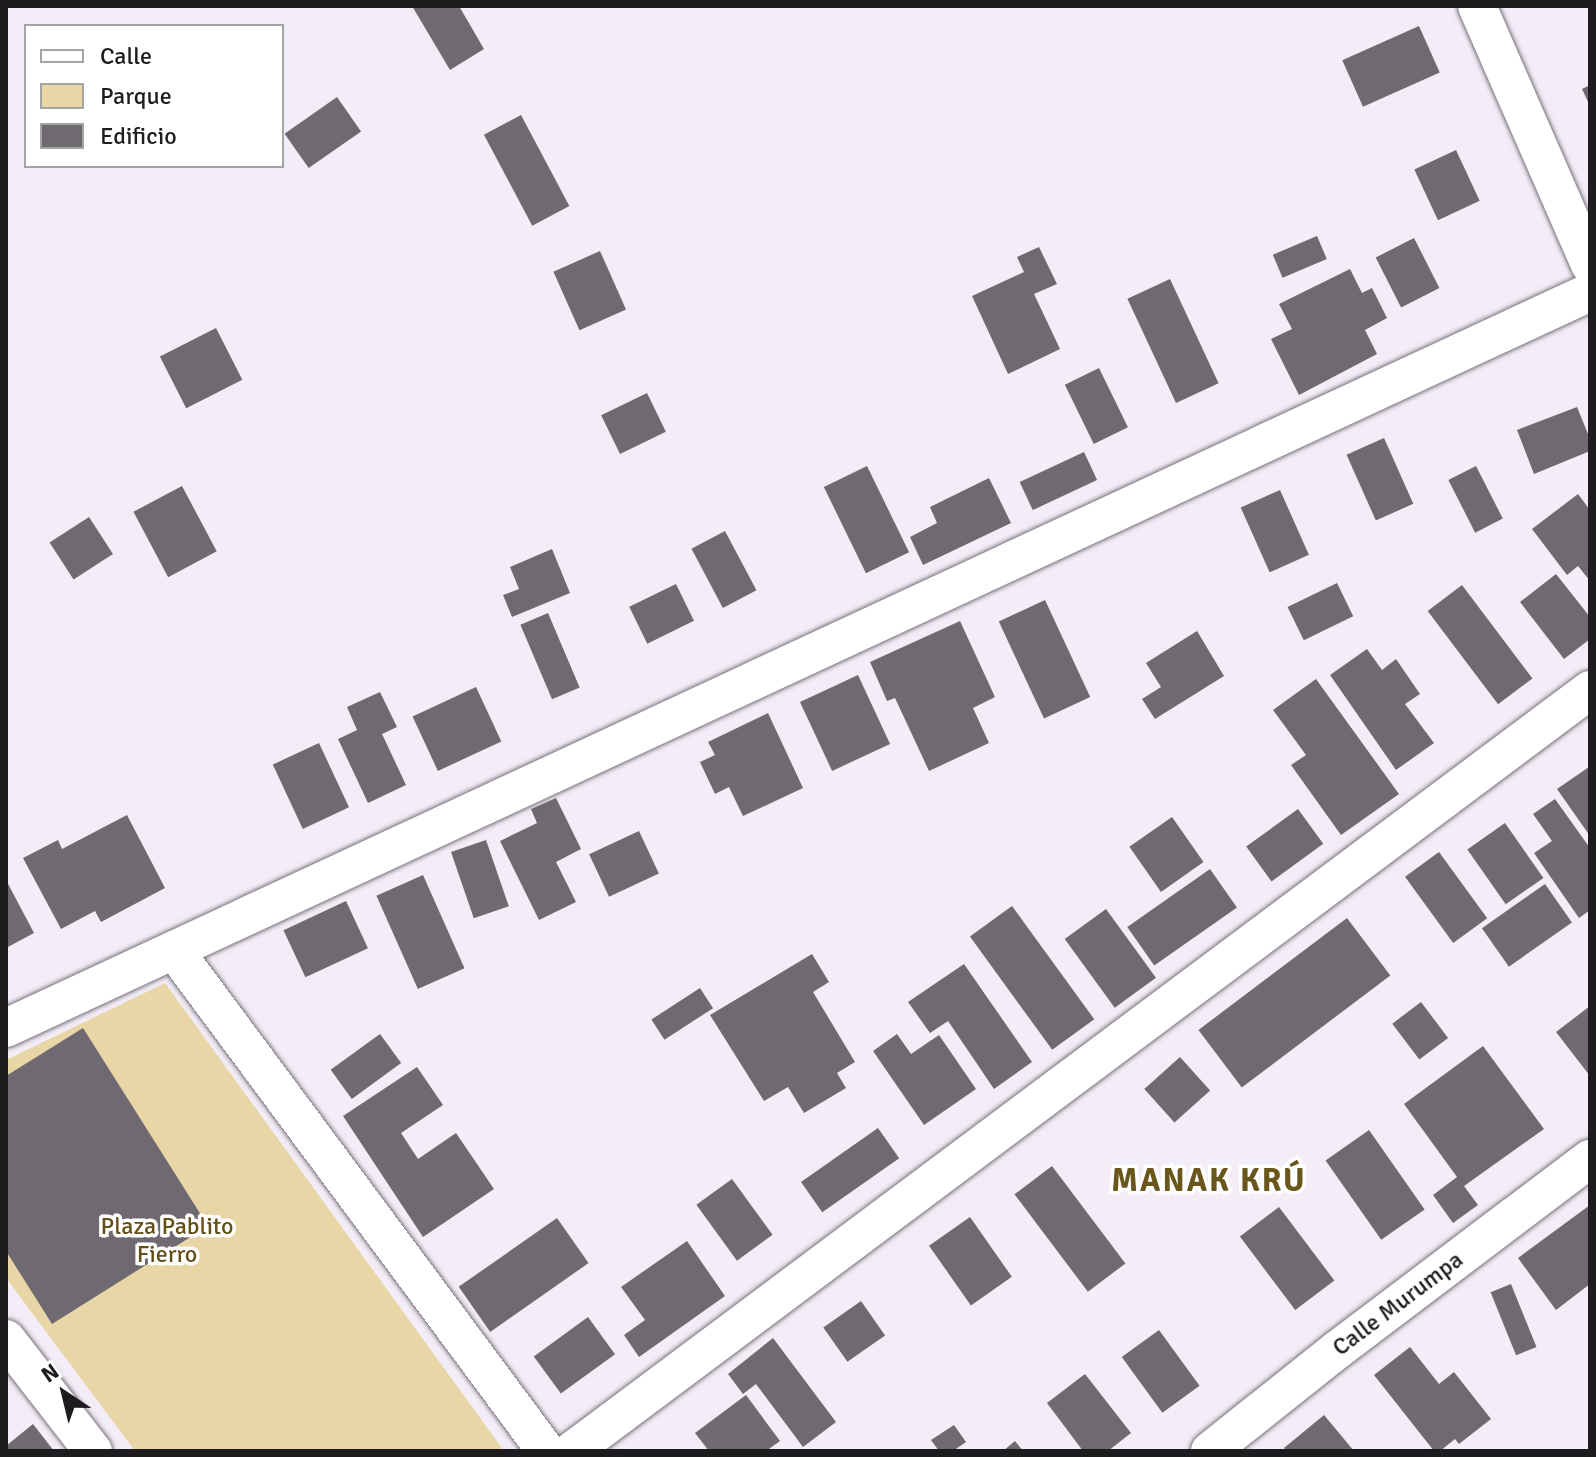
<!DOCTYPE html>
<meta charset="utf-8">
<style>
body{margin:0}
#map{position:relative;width:1596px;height:1457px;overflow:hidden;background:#f3edf7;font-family:Signika,sans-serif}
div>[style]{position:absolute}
.green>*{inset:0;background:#e8d6a7}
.building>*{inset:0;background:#6f6972;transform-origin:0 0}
.roads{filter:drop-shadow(0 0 2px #77717a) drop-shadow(0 0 2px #77717a)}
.minor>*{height:38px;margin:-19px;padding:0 19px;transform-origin:19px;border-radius:19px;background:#fff}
span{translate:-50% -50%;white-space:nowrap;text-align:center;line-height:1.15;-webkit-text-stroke:7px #fff;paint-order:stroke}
.park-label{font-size:24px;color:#635017}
.street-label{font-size:24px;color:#1e1c1f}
.district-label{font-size:32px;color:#69561b;font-weight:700;letter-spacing:2px}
.frame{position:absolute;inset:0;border:8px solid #1e1c1f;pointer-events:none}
.legend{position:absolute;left:24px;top:24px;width:260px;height:144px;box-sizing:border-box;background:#fff;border:2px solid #a5a4a5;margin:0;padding:10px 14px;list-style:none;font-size:24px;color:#1e1c1f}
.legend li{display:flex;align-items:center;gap:16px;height:40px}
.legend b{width:40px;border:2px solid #a5a4a5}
.north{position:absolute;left:24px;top:1353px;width:80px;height:80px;-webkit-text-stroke:6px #fff;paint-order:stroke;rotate:325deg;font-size:22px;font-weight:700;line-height:32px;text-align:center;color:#1e1c1f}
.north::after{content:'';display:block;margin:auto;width:28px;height:36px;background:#1e1c1f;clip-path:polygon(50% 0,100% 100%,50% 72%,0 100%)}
</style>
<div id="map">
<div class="green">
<i style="clip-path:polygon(165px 983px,504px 1451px,135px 1451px,6px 1278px,6px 1060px)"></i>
</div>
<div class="building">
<i style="clip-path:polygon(412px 6px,459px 6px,484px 49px,450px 70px)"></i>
<i style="left:1419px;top:26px;width:51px;height:84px;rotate:66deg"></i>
<i style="clip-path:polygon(1590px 85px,1590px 106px,1582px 89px)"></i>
<i style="left:337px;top:97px;width:42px;height:64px;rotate:55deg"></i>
<i style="left:521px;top:115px;width:103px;height:42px;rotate:62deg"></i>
<i style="left:1456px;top:150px;width:56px;height:46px;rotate:65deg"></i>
<i style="left:1317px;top:236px;width:25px;height:48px;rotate:67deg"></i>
<i style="left:1414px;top:238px;width:56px;height:43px;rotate:63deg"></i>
<i style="clip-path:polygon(1039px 247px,1057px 284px,1034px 294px,1060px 349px,1008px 374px,972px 296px,1024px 272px,1017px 257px)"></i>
<i style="left:600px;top:251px;width:64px;height:51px;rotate:66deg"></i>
<i style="clip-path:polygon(1350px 269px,1362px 293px,1372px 288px,1387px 318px,1365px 330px,1377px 354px,1299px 395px,1271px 339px,1292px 329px,1279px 304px)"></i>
<i style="left:1170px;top:279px;width:115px;height:47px;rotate:65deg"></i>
<i style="left:216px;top:328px;width:58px;height:63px;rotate:63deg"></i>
<i style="left:1099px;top:368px;width:66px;height:38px;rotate:64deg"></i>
<i style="left:647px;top:393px;width:43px;height:51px;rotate:64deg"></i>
<i style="clip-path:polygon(1577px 407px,1590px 439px,1590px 451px,1534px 474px,1517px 430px)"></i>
<i style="left:1384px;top:438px;width:72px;height:41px;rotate:66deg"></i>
<i style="left:1084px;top:452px;width:31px;height:71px;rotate:65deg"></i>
<i style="left:867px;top:466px;width:96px;height:48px;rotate:64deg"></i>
<i style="left:1476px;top:466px;width:59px;height:31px;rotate:63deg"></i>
<i style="clip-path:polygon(989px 478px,1011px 523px,923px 565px,910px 537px,937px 523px,930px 507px)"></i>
<i style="left:182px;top:486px;width:74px;height:55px;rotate:62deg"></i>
<i style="left:1280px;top:490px;width:71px;height:43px;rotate:66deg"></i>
<i style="clip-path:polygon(1578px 494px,1590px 510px,1590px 581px,1578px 566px,1567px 575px,1532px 529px)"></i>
<i style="left:89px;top:517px;width:44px;height:47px;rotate:57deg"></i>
<i style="left:725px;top:531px;width:67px;height:38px;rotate:62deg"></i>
<i style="clip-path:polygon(552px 549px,570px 593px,512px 617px,503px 595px,519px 589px,510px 567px)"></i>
<i style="clip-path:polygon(1556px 574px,1590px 617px,1590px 639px,1564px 659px,1520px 602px)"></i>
<i style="left:1337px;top:583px;width:37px;height:55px;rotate:64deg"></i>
<i style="left:676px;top:584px;width:41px;height:52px;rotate:64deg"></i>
<i style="left:1462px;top:585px;width:117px;height:43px;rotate:53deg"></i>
<i style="left:1045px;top:600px;width:107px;height:51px;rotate:65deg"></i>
<i style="left:548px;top:613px;width:81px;height:30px;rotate:67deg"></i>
<i style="clip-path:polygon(960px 621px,995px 697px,973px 708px,989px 743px,929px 771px,895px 698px,887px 701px,870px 662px)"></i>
<i style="clip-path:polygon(1197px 631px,1224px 676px,1155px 719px,1142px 699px,1161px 687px,1146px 663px)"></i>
<i style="clip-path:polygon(1367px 649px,1382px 670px,1396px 659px,1420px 694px,1405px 704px,1434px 743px,1396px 770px,1330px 675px)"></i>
<i style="left:858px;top:675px;width:76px;height:64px;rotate:65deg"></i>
<i style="clip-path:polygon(1316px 679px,1399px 794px,1341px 835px,1291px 765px,1306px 755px,1273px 710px)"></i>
<i style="left:476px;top:687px;width:60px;height:70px;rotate:65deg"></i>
<i style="clip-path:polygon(380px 692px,397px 727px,382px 734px,406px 785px,368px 803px,338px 739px,357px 730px,347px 707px)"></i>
<i style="clip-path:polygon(768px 713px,803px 788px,743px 816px,729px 787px,715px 794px,700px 762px,715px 755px,708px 742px)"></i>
<i style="left:319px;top:743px;width:71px;height:51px;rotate:65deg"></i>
<i style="clip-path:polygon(1589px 767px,1590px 769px,1590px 836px,1557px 789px)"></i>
<i style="clip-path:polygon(556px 798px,581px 849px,556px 862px,576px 902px,539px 920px,500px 841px,537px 823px,531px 809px)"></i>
<i style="clip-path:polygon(1555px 799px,1590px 848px,1590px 910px,1579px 918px,1534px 853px,1552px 841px,1533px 814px)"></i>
<i style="left:1298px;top:809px;width:43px;height:64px;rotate:54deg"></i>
<i style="clip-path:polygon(127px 815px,165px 888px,101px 922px,95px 911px,61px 929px,23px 858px,58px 840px,62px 849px)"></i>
<i style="left:1172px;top:817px;width:55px;height:52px;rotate:55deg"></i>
<i style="left:1505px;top:823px;width:67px;height:46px;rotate:55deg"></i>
<i style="left:639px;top:831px;width:47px;height:55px;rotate:65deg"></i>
<i style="left:486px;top:840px;width:70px;height:37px;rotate:71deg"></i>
<i style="left:1439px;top:852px;width:82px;height:42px;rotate:54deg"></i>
<i style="left:1210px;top:869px;width:47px;height:101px;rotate:55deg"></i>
<i style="left:423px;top:875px;width:102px;height:51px;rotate:66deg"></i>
<i style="clip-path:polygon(6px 880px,34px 933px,6px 948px)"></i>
<i style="left:1545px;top:884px;width:47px;height:77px;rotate:55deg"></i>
<i style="left:346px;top:901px;width:52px;height:69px;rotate:65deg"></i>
<i style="left:1012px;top:906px;width:140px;height:52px;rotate:54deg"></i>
<i style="left:1106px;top:909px;width:85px;height:51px;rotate:54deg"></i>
<i style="left:1347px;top:918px;width:72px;height:186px;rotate:53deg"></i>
<i style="clip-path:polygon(812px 954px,829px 982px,813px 992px,855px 1062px,837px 1073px,846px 1088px,804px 1113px,788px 1087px,764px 1101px,710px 1015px)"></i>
<i style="clip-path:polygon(964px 964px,1032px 1062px,994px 1089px,948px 1021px,930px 1033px,908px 1002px)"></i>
<i style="left:700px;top:988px;width:24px;height:58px;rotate:57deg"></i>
<i style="left:1421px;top:1002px;width:45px;height:36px;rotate:53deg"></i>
<i style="clip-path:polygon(1590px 1006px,1590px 1076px,1556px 1032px)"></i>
<i style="clip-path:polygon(83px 1028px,208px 1226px,52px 1324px,6px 1251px,6px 1076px)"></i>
<i style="left:380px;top:1034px;width:36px;height:61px;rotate:54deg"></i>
<i style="clip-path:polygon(897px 1034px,911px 1054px,939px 1035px,976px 1089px,924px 1125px,873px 1051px)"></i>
<i style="clip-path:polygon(1483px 1046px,1544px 1129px,1464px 1186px,1478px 1205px,1453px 1223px,1433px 1195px,1457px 1177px,1404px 1104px)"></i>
<i style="left:1180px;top:1057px;width:45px;height:48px;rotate:48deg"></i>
<i style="clip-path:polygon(417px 1067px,443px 1105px,401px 1133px,418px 1159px,456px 1133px,494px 1189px,423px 1237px,343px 1116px)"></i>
<i style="left:878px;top:1128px;width:37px;height:94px;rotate:55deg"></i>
<i style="left:1369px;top:1130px;width:97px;height:53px;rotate:55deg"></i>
<i style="left:1052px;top:1166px;width:122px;height:47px;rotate:53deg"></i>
<i style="left:732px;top:1179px;width:69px;height:44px;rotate:54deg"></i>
<i style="clip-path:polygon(1590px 1205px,1590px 1284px,1556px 1310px,1518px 1258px)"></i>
<i style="left:1279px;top:1207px;width:92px;height:49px;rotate:53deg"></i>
<i style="left:970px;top:1217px;width:73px;height:50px;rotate:55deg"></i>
<i style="left:557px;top:1218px;width:55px;height:120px;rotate:55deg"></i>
<i style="clip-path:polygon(687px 1241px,725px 1296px,639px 1357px,624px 1335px,645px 1320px,621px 1287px)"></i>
<i style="left:1511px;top:1284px;width:68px;height:22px;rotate:68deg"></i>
<i style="left:861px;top:1301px;width:42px;height:46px;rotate:55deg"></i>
<i style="left:588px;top:1317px;width:46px;height:67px;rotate:54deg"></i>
<i style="left:1159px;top:1330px;width:69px;height:46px;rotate:54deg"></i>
<i style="clip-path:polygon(773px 1338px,836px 1422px,803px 1447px,756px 1384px,743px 1394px,728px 1374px)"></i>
<i style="clip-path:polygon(1410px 1347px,1439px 1384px,1454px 1372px,1491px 1419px,1459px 1444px,1455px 1439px,1440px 1451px,1434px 1451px,1374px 1375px)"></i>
<i style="clip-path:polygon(1085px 1374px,1131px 1433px,1108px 1451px,1083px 1451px,1047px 1403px)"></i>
<i style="clip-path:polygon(746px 1395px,780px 1441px,766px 1451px,709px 1451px,695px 1433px)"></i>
<i style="clip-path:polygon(1324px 1415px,1354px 1451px,1287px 1451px,1284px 1448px)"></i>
<i style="clip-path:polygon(33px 1424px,54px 1451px,6px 1451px,6px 1446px)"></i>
<i style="clip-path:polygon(954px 1425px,966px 1442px,953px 1451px,939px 1451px,931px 1440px)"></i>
<i style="clip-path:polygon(1015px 1441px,1023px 1451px,1003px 1451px)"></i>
</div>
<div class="roads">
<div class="minor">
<i style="left:1477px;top:6px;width:283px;rotate:66.4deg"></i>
<i style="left:174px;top:950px;width:624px;rotate:53.41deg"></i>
<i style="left:6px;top:1028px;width:1747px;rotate:-24.92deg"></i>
<i style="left:6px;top:1339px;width:142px;rotate:52.2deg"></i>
<i style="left:572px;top:1451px;width:1271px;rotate:-36.78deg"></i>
<i style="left:1210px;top:1451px;width:162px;rotate:-38.5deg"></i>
<i style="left:1337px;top:1350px;width:317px;rotate:-37.1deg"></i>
</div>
</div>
<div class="park-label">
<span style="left:167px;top:1241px">Plaza Pablito<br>Fierro</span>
</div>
<div class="street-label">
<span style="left:1398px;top:1304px;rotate:-37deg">Calle Murumpa</span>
</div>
<div class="district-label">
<span style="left:1209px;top:1181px">MANAK KRÚ</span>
</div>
<div class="frame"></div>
<ul class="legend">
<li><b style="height:10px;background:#fff"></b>Calle</li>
<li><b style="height:22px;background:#e8d6a7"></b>Parque</li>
<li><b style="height:22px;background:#6f6972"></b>Edificio</li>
</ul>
<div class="north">N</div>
</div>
